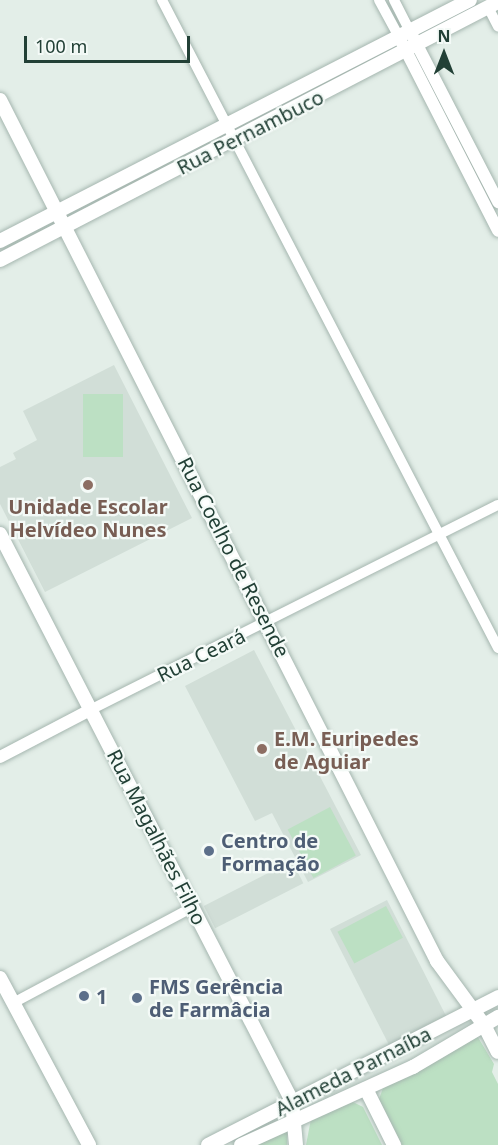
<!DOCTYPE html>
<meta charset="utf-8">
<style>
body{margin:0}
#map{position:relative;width:498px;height:1145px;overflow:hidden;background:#e3eee8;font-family:"Noto Sans",sans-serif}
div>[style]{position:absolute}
.built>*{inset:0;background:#d1ded7;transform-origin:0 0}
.green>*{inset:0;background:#bce0c3;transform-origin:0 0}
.roads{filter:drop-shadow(0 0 2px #a5b6af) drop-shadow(0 0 2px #a5b6af)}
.minor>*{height:10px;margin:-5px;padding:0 5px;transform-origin:5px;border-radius:5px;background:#fff}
.tertiary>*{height:12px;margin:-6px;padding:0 6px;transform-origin:6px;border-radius:6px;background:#fff}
.secondary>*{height:14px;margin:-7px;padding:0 7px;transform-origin:7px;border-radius:7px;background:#fff}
.dots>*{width:16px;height:16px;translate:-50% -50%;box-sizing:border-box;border:3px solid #f4faf7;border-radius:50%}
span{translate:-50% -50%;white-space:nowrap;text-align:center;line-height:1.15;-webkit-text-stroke:4.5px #f4faf7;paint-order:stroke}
.street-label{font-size:20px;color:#224036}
.education-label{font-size:20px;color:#785e54;font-weight:700}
.left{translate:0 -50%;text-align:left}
.service-label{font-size:20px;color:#4e5e75;font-weight:700}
.north{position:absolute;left:414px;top:24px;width:60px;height:60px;-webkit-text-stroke:4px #f4faf7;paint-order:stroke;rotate:0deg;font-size:16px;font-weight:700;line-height:24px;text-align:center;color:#224036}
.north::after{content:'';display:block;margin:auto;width:21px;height:27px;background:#224036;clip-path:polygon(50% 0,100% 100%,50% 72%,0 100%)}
.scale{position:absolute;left:24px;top:36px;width:166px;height:27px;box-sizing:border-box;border:3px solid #224036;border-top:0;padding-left:8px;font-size:18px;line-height:21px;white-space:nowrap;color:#224036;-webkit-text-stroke:4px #f4faf7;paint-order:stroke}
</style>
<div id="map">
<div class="built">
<i style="clip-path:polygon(114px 365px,192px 518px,45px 592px,0 504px,0 467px,16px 459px,13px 453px,37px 440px,23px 411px)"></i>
<i style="clip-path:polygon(254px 650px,361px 855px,308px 882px,272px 813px,255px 821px,185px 686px)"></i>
<i style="left:292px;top:861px;width:25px;height:99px;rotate:63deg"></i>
<i style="left:387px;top:900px;width:133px;height:64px;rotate:63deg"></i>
</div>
<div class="green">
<i style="left:83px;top:394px;width:40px;height:63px"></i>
<i style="left:330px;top:807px;width:55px;height:48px;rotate:62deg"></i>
<i style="left:386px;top:906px;width:36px;height:55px;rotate:62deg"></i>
<i style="clip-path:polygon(476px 1034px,494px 1064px,492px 1072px,498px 1084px,498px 1145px,402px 1145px,379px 1099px,383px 1088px)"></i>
<i style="clip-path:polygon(353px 1102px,363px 1107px,382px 1145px,306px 1145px,311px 1119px)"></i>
<i style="clip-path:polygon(287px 1128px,287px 1145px,253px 1145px)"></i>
</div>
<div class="roads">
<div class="minor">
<i style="left:162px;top:0;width:730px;rotate:62.59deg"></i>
<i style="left:379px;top:0;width:42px;rotate:61.6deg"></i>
<i style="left:394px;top:0;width:35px;rotate:63deg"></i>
<i style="left:488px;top:7px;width:22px;rotate:63deg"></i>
<i style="left:92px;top:709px;width:454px;rotate:-26.7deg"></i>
<i style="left:13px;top:1003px;width:204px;rotate:-28.1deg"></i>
</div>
<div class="tertiary">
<i style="left:413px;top:37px;width:186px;rotate:62.7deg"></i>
<i style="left:402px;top:43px;width:211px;rotate:62.9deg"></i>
<i style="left:0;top:757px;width:104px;rotate:-27.6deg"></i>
</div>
<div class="secondary">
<i style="left:0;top:100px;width:966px;rotate:63.09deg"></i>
<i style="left:437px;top:961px;width:79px;rotate:53.7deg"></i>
<i style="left:484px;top:1025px;width:30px;rotate:63deg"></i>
<i style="left:0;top:241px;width:528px;rotate:-27.15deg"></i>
<i style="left:0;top:260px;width:561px;rotate:-27.39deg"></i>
<i style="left:0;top:534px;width:638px;rotate:62.75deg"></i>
<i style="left:292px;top:1101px;width:44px;rotate:84.8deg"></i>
<i style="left:0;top:978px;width:189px;rotate:61.9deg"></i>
<i style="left:366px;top:1089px;width:63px;rotate:63.4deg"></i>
<i style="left:208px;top:1145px;width:326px;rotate:-27deg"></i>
<i style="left:241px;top:1145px;width:189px;rotate:-24.4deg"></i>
<i style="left:413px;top:1067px;width:99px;rotate:-30.5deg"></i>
</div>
</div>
<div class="dots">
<i style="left:88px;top:485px;background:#8d6e63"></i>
<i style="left:262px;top:749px;background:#8d6e63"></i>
<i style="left:209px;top:851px;background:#5c6f8a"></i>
<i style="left:84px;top:996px;background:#5c6f8a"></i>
<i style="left:137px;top:998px;background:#5c6f8a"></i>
</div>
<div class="street-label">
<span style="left:250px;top:132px;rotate:-27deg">Rua Pernambuco</span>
<span style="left:234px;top:557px;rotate:63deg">Rua Coelho de Resende</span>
<span style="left:201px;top:655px;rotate:-26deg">Rua Ceará</span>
<span style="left:157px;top:837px;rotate:63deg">Rua Magalhães Filho</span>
<span style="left:353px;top:1071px;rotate:-27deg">Alameda Parnaíba</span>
</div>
<div class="education-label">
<span style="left:88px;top:518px">Unidade Escolar<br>Helvídeo Nunes</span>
<span class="left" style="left:274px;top:750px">E.M. Euripedes<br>de Aguiar</span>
</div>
<div class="service-label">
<span class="left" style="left:221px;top:852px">Centro de<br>Formação</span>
<span class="left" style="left:149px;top:998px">FMS Gerência<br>de Farmâcia</span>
<span class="left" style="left:96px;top:996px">1</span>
</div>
<div class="north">N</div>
<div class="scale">100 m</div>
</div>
